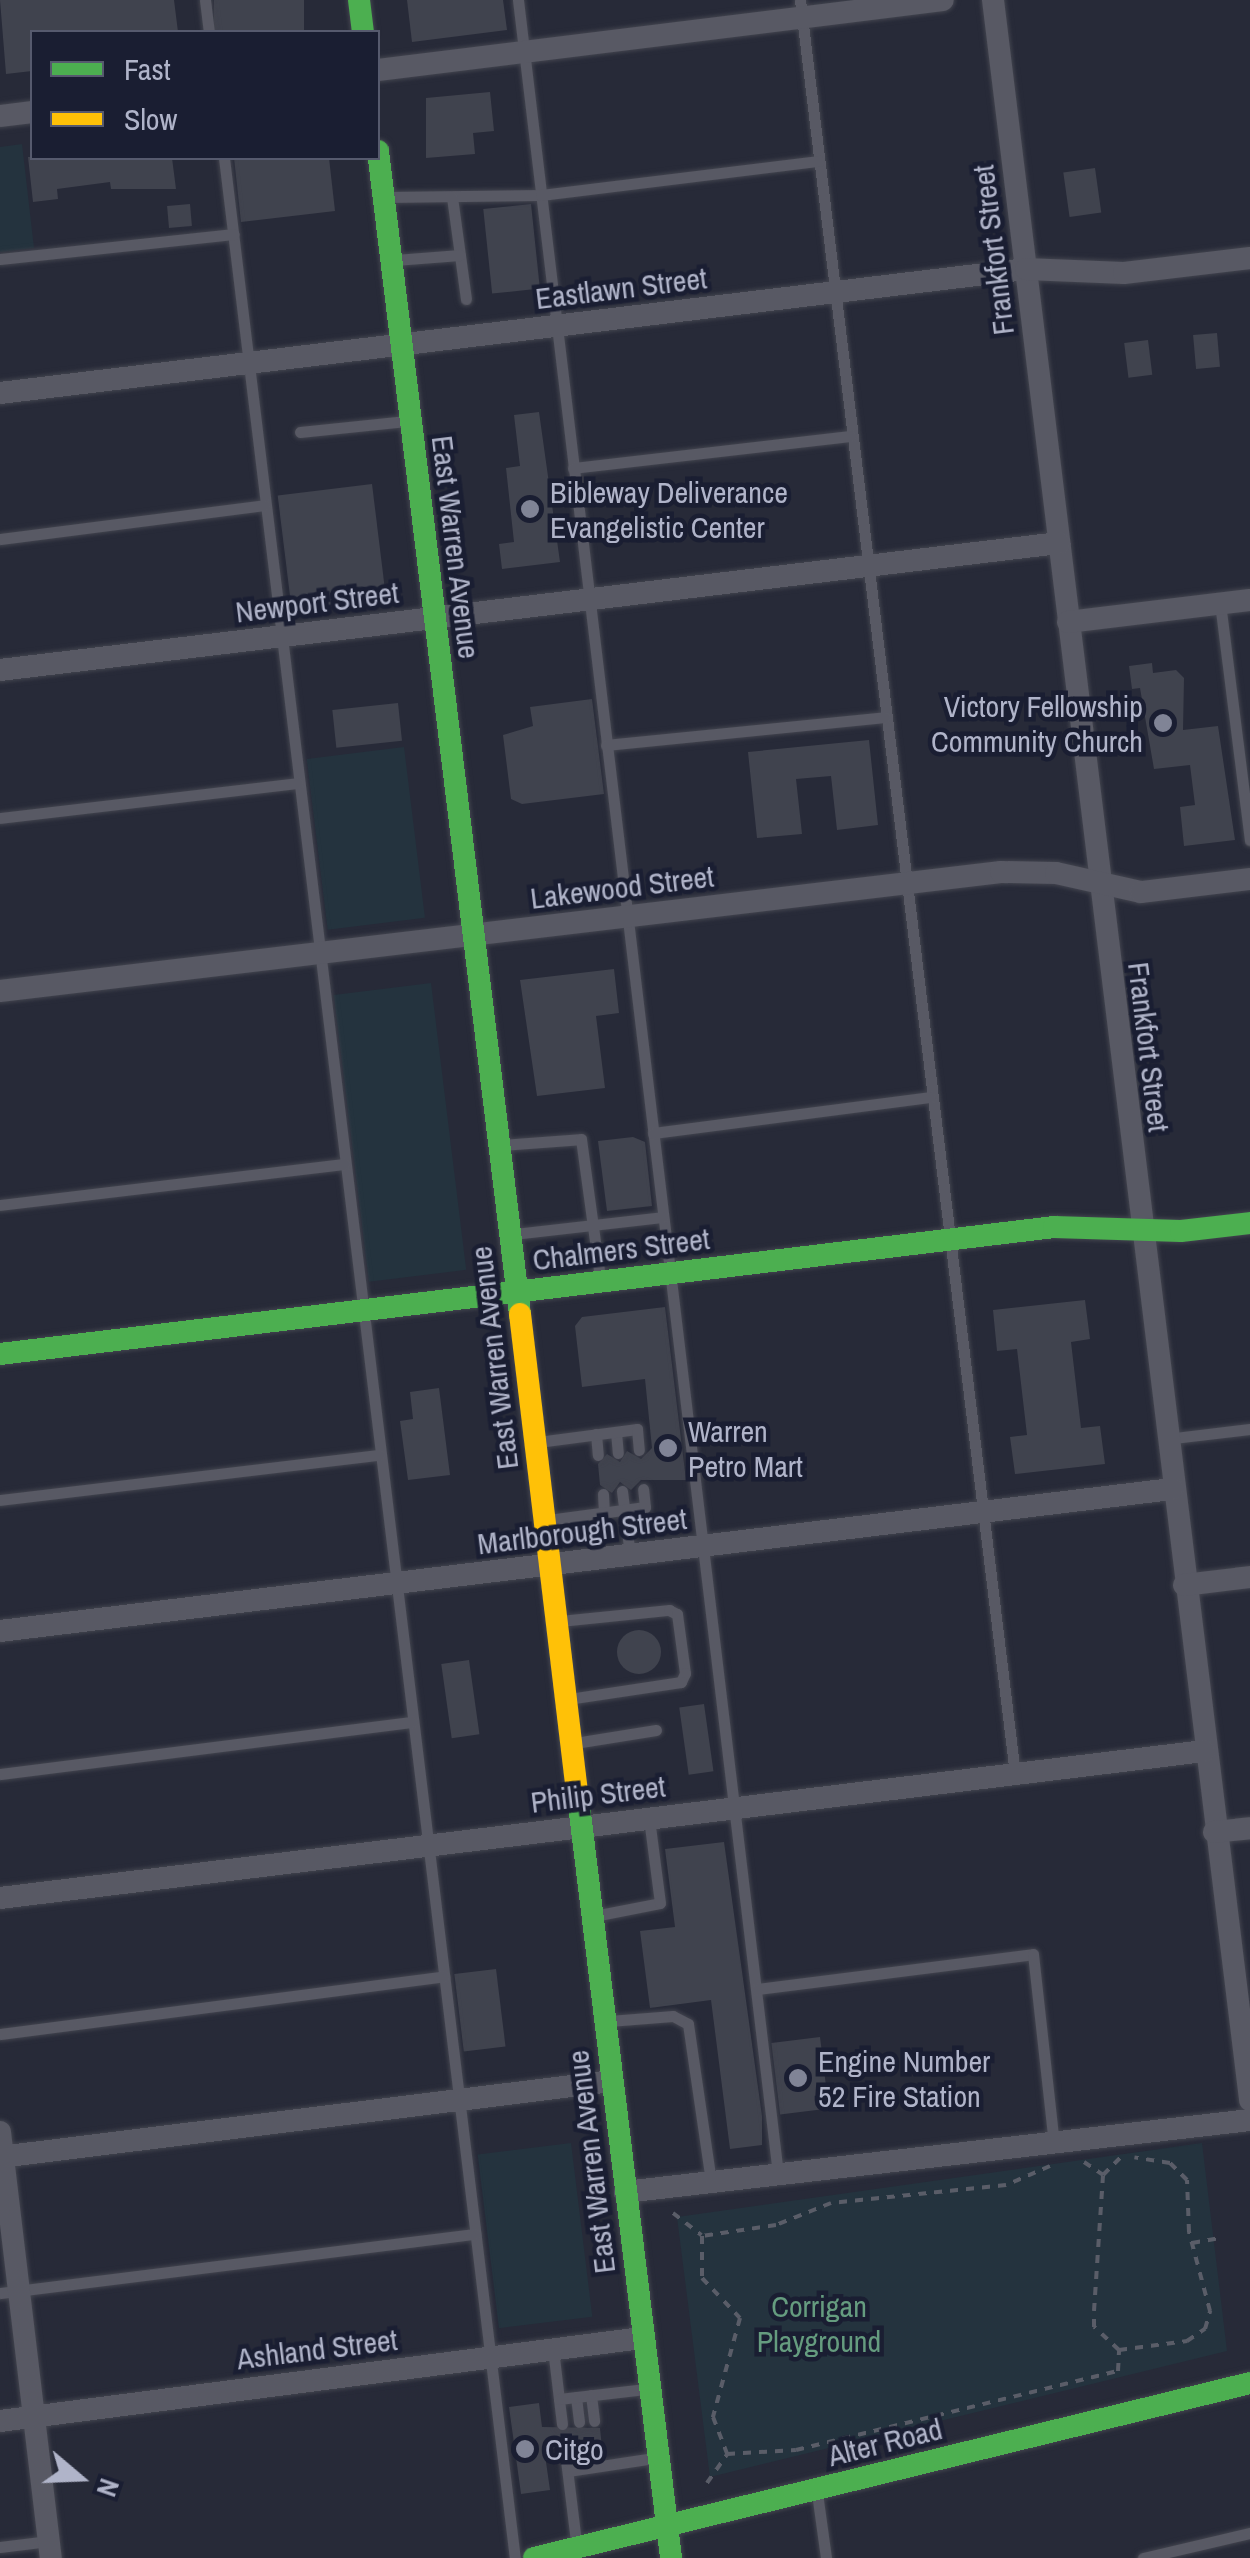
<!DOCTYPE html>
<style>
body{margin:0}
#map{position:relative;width:1250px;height:2558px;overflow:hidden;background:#272a38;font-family:"Archivo Narrow",sans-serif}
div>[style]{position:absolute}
.green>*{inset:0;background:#24333e;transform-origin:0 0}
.building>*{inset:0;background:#40434e;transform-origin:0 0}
.round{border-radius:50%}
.path>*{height:4px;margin-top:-2px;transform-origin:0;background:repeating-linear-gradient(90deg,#5a5d68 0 8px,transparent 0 16px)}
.roads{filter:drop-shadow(0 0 2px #42444e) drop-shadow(0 0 2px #42444e)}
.lane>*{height:11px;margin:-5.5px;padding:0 5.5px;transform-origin:5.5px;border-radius:5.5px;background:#585964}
.street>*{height:22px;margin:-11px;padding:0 11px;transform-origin:11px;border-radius:11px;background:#585964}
.fast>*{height:22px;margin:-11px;padding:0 11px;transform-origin:11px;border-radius:11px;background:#4caf50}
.slow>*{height:22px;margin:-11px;padding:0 11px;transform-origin:11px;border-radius:11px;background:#ffc107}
.dots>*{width:28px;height:28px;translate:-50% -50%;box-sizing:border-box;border:5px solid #1a1e32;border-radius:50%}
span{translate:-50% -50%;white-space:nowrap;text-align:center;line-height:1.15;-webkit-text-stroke:9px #1a1e32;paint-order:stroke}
.street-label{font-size:30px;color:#b0b4c9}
.poi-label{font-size:30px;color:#b0b4c9}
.left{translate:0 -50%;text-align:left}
.right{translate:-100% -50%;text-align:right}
.park-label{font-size:30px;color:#659c7f}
.legend{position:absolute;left:30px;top:30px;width:350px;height:130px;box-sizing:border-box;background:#1a1e32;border:2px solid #565a6e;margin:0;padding:12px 18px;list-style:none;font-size:30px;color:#b0b4c9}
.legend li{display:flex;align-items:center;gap:20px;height:50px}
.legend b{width:50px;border:2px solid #565a6e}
.north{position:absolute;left:30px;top:2428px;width:100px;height:100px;-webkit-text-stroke:8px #1a1e32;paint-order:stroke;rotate:109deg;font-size:28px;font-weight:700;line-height:40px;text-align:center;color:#b0b4c9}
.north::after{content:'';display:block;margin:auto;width:35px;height:45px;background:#b0b4c9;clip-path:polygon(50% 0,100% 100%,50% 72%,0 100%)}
</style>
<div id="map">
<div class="green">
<i style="clip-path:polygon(22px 144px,34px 248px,0 252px,0 147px)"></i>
<i style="left:404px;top:747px;width:172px;height:98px;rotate:83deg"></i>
<i style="left:431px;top:983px;width:289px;height:98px;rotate:83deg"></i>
<i style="left:571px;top:2143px;width:175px;height:94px;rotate:83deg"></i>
<i style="clip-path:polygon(1202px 2143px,1227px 2351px,710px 2477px,677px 2217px)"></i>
</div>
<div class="building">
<i style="clip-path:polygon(0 0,174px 0,178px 32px,32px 32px,32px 71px,6px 74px)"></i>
<i style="left:214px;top:0;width:90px;height:32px"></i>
<i style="clip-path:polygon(407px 0,503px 0,507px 30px,412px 42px)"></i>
<i style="clip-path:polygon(490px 92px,494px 131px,473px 133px,475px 154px,426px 158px,426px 98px)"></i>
<i style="clip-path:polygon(28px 157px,172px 158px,176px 189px,111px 189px,110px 182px,57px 189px,58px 199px,33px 202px)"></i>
<i style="clip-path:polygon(234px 158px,329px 158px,335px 211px,241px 222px)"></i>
<i style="left:1095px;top:168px;width:45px;height:32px;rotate:82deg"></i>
<i style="left:190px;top:204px;width:22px;height:23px;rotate:85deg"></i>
<i style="left:531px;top:204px;width:85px;height:48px;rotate:84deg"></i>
<i style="left:1217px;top:333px;width:34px;height:24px;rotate:85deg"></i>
<i style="left:1148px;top:340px;width:35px;height:24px;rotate:83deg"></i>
<i style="clip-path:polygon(539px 412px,560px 562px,502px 569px,499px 544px,514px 542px,506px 468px,520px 466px,514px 415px)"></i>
<i style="left:372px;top:484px;width:117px;height:95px;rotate:83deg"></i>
<i style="clip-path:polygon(1152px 663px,1153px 673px,1176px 670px,1184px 678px,1183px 730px,1218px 726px,1235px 840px,1184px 846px,1180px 807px,1195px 805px,1190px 765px,1154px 769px,1140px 688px,1132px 689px,1129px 666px)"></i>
<i style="clip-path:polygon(592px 699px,604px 794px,522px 804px,511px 799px,503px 735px,533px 726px,530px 707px)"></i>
<i style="left:398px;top:703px;width:38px;height:66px;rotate:84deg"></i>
<i style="clip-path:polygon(869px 740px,878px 825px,837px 830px,831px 776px,796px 779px,802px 834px,757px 838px,748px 752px)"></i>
<i style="clip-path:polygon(614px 969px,619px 1013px,596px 1016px,605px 1088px,537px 1096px,520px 980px)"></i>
<i style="clip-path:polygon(633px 1137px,645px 1142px,652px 1206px,607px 1211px,598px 1141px)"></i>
<i style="clip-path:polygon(1085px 1300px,1090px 1339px,1071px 1342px,1081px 1428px,1100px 1426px,1105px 1464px,1015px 1474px,1010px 1437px,1027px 1435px,1017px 1349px,997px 1351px,993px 1310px)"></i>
<i style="clip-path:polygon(665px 1307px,686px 1480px,641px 1480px,631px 1490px,620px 1482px,612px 1493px,600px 1485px,598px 1464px,607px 1454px,620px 1462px,627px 1451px,641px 1459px,652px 1448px,645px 1379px,582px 1387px,575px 1326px,582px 1317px)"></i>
<i style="clip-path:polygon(439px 1388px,450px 1475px,408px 1480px,400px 1421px,413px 1419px,410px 1392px)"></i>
<i class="round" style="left:617px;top:1630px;width:44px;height:44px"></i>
<i style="left:469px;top:1660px;width:75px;height:28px;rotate:82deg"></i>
<i style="left:704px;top:1704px;width:68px;height:25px;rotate:82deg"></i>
<i style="clip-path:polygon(724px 1842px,762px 2116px,762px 2145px,730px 2149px,711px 2000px,650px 2008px,640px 1931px,675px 1927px,665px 1849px)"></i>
<i style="left:496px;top:1969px;width:78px;height:42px;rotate:83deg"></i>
<i style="left:820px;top:2037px;width:72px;height:49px;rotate:83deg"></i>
<i style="clip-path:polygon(539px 2403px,542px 2427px,600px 2428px,602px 2448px,560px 2444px,545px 2455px,550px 2490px,521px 2494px,509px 2407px)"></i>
</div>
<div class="path">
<i style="left:1084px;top:2162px;width:23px;rotate:34deg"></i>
<i style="left:1050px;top:2166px;width:48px;rotate:156.6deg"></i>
<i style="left:1006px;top:2185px;width:176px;rotate:174.1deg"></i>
<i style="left:831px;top:2203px;width:59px;rotate:158.2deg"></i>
<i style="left:776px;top:2225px;width:75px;rotate:171.5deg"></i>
<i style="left:702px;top:2236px;width:42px;rotate:90deg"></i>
<i style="left:702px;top:2278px;width:55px;rotate:46.5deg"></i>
<i style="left:740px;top:2318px;width:103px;rotate:105.3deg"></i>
<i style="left:713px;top:2417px;width:40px;rotate:69deg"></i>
<i style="left:727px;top:2454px;width:69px;rotate:-3.3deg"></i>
<i style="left:796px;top:2450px;width:332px;rotate:-13.8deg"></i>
<i style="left:1118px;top:2371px;width:21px;rotate:-87deg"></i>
<i style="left:1119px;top:2350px;width:34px;rotate:-137deg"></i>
<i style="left:1094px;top:2327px;width:16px;rotate:-90deg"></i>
<i style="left:1094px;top:2311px;width:136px;rotate:-86.2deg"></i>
<i style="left:1103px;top:2175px;width:24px;rotate:-45deg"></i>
<i style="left:673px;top:2213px;width:36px;rotate:38deg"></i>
<i style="left:1192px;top:2243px;width:27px;rotate:-10deg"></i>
<i style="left:1119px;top:2350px;width:69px;rotate:-7.5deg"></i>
<i style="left:1187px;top:2341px;width:22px;rotate:-34deg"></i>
<i style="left:1205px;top:2329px;width:19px;rotate:-74deg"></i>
<i style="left:1210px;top:2311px;width:82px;rotate:-104.9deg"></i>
<i style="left:1189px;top:2232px;width:52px;rotate:-92.2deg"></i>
<i style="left:1187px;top:2180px;width:24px;rotate:-135deg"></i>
<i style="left:1170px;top:2163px;width:36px;rotate:-171deg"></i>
<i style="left:707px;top:2483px;width:35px;rotate:-55deg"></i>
</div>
<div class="roads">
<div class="lane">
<i style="left:205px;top:0;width:32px;rotate:83deg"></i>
<i style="left:518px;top:0;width:2189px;rotate:83.18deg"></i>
<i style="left:800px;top:0;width:1787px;rotate:83.09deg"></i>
<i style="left:224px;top:158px;width:2418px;rotate:83.09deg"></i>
<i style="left:386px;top:197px;width:155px;rotate:-0.7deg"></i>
<i style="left:541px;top:195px;width:280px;rotate:-7deg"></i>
<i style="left:452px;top:197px;width:103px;rotate:82.2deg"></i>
<i style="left:0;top:259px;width:235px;rotate:-6.1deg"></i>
<i style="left:395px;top:260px;width:65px;rotate:-4.4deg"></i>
<i style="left:300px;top:432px;width:107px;rotate:-5.9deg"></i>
<i style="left:573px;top:468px;width:280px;rotate:-6.6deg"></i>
<i style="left:0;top:539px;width:267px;rotate:-7.3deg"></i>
<i style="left:1220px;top:603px;width:239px;rotate:82.8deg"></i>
<i style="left:606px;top:745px;width:280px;rotate:-5.7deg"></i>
<i style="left:0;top:818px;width:300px;rotate:-6.7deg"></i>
<i style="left:653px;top:1133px;width:279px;rotate:-7.4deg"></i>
<i style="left:500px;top:1145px;width:81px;rotate:-4.2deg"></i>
<i style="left:581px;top:1139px;width:140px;rotate:82.2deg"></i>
<i style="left:0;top:1205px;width:347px;rotate:-6.8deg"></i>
<i style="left:514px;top:1234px;width:150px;rotate:-6.5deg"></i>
<i style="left:616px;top:1432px;width:21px;rotate:85deg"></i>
<i style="left:596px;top:1434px;width:21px;rotate:85deg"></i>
<i style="left:1166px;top:1439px;width:85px;rotate:-6.8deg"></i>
<i style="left:538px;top:1442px;width:100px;rotate:-7.5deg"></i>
<i style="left:637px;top:1429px;width:21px;rotate:85deg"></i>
<i style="left:622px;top:1491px;width:64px;rotate:82.9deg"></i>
<i style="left:603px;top:1494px;width:18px;rotate:87deg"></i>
<i style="left:0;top:1500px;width:382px;rotate:-6.8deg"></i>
<i style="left:548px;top:1520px;width:98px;rotate:-7.6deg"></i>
<i style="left:645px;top:1507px;width:18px;rotate:-96deg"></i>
<i style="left:560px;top:1621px;width:110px;rotate:-5.8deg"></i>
<i style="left:669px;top:1610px;width:9px;rotate:27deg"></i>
<i style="left:677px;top:1614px;width:60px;rotate:82.3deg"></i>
<i style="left:685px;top:1673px;width:10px;rotate:114deg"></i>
<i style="left:681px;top:1682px;width:113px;rotate:171.4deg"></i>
<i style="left:575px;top:1743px;width:82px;rotate:-9.1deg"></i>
<i style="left:0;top:1774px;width:415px;rotate:-7.2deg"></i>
<i style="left:594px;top:1916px;width:67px;rotate:-11.1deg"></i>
<i style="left:660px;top:1903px;width:86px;rotate:-97.4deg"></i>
<i style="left:757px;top:1989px;width:278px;rotate:-7.2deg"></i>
<i style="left:1033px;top:1954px;width:190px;rotate:83.7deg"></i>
<i style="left:609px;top:2021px;width:64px;rotate:-4.5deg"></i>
<i style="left:673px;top:2016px;width:17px;rotate:28deg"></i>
<i style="left:688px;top:2024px;width:160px;rotate:81.7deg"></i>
<i style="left:0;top:2034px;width:448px;rotate:-7.4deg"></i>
<i style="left:0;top:2293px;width:479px;rotate:-7.1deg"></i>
<i style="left:553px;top:2349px;width:50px;rotate:83.2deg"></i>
<i style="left:591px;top:2395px;width:26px;rotate:83deg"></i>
<i style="left:576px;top:2397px;width:25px;rotate:83deg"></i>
<i style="left:562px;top:2424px;width:25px;rotate:-97deg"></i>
<i style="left:559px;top:2399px;width:87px;rotate:-6.6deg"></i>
<i style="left:582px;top:2450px;width:18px;rotate:81deg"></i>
<i style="left:565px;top:2452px;width:91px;rotate:83deg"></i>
<i style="left:568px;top:2471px;width:87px;rotate:-8.6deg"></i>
<i style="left:817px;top:2493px;width:66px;rotate:82.1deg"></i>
<i style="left:0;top:2547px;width:49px;rotate:-7deg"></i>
<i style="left:1143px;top:2558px;width:110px;rotate:-13.2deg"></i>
</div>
<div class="street">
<i style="left:993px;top:0;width:2116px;rotate:83.02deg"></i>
<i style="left:378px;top:70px;width:569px;rotate:-7.06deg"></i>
<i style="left:0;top:116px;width:32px;rotate:-7deg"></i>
<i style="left:0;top:393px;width:1033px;rotate:-6.89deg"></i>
<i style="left:1026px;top:269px;width:98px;rotate:2.3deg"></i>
<i style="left:1124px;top:273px;width:127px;rotate:-6.8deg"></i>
<i style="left:1068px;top:622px;width:183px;rotate:-6.9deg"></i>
<i style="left:0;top:670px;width:1067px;rotate:-6.84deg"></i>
<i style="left:0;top:991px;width:1008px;rotate:-6.78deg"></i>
<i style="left:1001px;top:872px;width:55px;rotate:1deg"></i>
<i style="left:1056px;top:873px;width:87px;rotate:12.6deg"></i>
<i style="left:1141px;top:892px;width:110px;rotate:-6.8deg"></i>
<i style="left:1184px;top:1585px;width:66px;rotate:-6.9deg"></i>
<i style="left:0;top:1631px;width:1181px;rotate:-6.91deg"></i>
<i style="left:1214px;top:1832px;width:36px;rotate:-6deg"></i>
<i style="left:0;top:1898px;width:1213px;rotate:-6.96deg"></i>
<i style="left:0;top:2132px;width:429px;rotate:83.2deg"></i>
<i style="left:0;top:2157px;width:617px;rotate:-7.08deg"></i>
<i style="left:625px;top:2192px;width:629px;rotate:-6.57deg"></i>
<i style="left:0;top:2421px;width:647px;rotate:-7.37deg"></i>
</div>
<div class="fast">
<i style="left:359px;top:0;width:32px;rotate:83deg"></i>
<i style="left:378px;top:151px;width:1172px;rotate:83.04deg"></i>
<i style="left:0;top:1354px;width:1062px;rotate:-6.87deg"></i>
<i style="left:1054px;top:1227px;width:127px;rotate:1.8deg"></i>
<i style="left:1181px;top:1231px;width:69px;rotate:-6.6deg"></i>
<i style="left:578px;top:1797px;width:767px;rotate:83.03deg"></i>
<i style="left:534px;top:2558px;width:737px;rotate:-13.73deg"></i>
</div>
<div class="slow">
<i style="left:520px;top:1314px;width:486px;rotate:83.2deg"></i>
</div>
</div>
<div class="dots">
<i style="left:530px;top:509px;background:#808496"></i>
<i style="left:1163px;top:723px;background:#808496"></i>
<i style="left:668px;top:1448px;background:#808496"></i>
<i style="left:798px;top:2078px;background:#808496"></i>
<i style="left:525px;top:2449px;background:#808496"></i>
</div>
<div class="street-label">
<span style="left:993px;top:250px;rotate:-97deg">Frankfort Street</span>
<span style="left:621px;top:288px;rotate:-7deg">Eastlawn Street</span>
<span style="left:456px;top:547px;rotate:83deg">East Warren Avenue</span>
<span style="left:317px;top:602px;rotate:-7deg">Newport Street</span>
<span style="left:622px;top:887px;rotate:-7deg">Lakewood Street</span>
<span style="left:1149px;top:1047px;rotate:83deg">Frankfort Street</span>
<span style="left:621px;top:1249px;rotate:-7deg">Chalmers Street</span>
<span style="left:494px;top:1358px;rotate:-97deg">East Warren Avenue</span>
<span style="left:582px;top:1531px;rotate:-7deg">Marlborough Street</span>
<span style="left:598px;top:1794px;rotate:-7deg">Philip Street</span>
<span style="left:591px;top:2162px;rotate:-97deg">East Warren Avenue</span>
<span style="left:317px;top:2349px;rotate:-7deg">Ashland Street</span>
<span style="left:885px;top:2442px;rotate:-14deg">Alter Road</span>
</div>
<div class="poi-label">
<span class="left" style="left:550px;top:509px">Bibleway Deliverance<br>Evangelistic Center</span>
<span class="right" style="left:1143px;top:723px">Victory Fellowship<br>Community Church</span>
<span class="left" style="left:688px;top:1448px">Warren<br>Petro Mart</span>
<span class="left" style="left:818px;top:2078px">Engine Number<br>52 Fire Station</span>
<span class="left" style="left:545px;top:2449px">Citgo</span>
</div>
<div class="park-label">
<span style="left:819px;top:2323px">Corrigan<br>Playground</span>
</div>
<ul class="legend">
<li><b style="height:12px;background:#4caf50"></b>Fast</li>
<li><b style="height:12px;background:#ffc107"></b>Slow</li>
</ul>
<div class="north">N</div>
</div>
